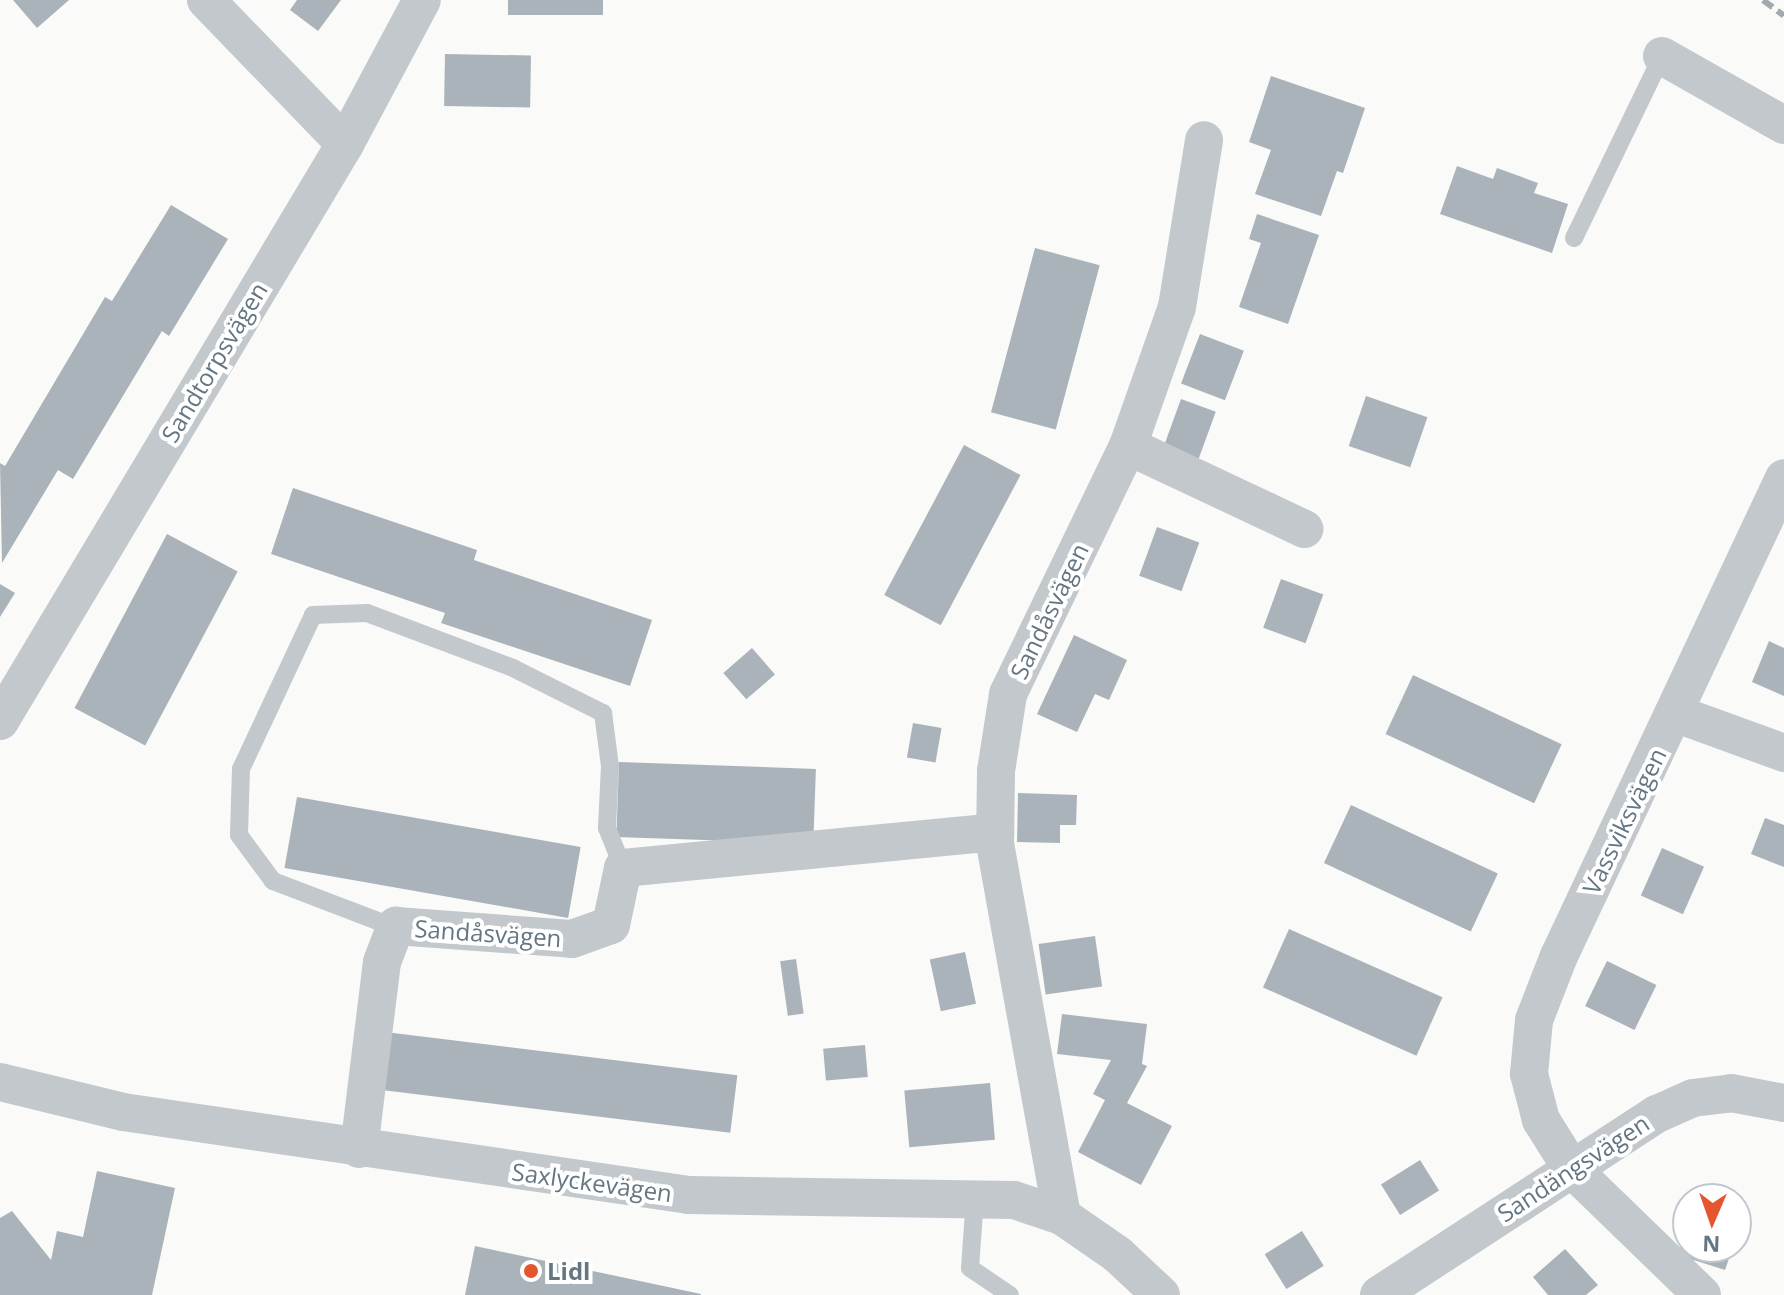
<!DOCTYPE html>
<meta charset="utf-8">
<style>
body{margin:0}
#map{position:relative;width:1784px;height:1295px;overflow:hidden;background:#fafaf8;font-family:"Open Sans",sans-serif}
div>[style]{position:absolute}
.building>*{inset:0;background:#aab3b9;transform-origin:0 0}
.service>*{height:18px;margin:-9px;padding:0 9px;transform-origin:9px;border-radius:9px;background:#c3c8cc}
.minor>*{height:38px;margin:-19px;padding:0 19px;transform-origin:19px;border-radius:19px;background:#c3c8cc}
.rail>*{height:6px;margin-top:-3px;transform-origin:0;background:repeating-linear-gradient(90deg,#a2aab0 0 12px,transparent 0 18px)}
.dots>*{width:22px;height:22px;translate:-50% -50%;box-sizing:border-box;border:4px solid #fff;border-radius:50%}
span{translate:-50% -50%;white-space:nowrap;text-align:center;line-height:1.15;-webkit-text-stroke:8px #fff;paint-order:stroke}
.street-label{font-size:24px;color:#657683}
.poi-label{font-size:24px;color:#657683;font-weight:700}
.left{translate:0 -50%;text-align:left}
.north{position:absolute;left:1672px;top:1183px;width:80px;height:80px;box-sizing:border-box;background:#fff;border:2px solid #c1c8cd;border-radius:50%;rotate:182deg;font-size:22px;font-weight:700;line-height:32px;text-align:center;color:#657683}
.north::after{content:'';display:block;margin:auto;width:28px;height:36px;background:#e4572e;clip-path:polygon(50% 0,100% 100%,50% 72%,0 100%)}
</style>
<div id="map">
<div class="building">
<i style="clip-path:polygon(13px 0,69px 0,37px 28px)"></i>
<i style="clip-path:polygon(297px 0,341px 0,318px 31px,290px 10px)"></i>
<i style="left:508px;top:0;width:95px;height:15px"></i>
<i style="left:445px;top:54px;width:86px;height:52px;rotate:1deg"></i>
<i style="clip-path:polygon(1271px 76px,1365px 108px,1343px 173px,1337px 171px,1321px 216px,1255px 194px,1271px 150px,1249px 142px)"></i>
<i style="clip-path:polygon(1457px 166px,1493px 179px,1497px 168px,1538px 183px,1534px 193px,1568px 204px,1552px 253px,1440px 214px)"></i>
<i style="clip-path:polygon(171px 205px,228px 239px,169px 336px,162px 331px,73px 479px,58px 470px,2px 563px,0 463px,5px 466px,105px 297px,112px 301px)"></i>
<i style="clip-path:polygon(1257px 214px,1319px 235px,1288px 324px,1239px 307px,1261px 243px,1249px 239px)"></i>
<i style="left:1035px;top:248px;width:67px;height:170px;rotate:15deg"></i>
<i style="left:1200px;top:334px;width:47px;height:53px;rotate:21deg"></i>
<i style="left:1366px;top:396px;width:65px;height:53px;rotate:19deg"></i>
<i style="left:1181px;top:399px;width:37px;height:54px;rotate:20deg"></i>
<i style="left:964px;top:445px;width:64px;height:170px;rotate:28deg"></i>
<i style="clip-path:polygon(293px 488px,477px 550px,474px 560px,652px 620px,630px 686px,441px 623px,445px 613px,271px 554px)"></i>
<i style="left:1157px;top:527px;width:45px;height:52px;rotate:20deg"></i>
<i style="left:167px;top:534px;width:80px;height:197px;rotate:28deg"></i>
<i style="left:1281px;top:579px;width:45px;height:52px;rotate:20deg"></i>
<i style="clip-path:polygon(0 584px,15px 593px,0 617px)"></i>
<i style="clip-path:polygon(1074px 635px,1127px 660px,1109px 700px,1095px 694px,1077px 732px,1037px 714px)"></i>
<i style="clip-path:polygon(1769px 641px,1784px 648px,1784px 696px,1752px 682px)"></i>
<i style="left:752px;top:648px;width:35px;height:38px;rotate:49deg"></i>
<i style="left:1413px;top:675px;width:164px;height:65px;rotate:25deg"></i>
<i style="left:913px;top:723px;width:29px;height:35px;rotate:10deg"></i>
<i style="left:619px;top:762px;width:197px;height:75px;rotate:2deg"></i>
<i style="clip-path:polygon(1018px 793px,1077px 795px,1076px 825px,1060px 825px,1060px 843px,1017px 842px)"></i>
<i style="left:297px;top:797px;width:288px;height:72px;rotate:10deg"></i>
<i style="left:1351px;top:805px;width:162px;height:64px;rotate:25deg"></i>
<i style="clip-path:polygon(1765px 818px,1784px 825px,1784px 867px,1751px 854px)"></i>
<i style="left:1662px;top:848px;width:46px;height:52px;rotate:24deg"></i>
<i style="left:1289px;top:929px;width:168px;height:64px;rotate:24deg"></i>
<i style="left:1095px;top:936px;width:51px;height:57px;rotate:82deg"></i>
<i style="left:965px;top:952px;width:53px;height:36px;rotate:78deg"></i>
<i style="left:796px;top:959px;width:55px;height:16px;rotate:82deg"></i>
<i style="left:1607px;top:961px;width:55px;height:50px;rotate:26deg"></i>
<i style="clip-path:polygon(1062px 1014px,1147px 1024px,1142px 1064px,1147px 1066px,1127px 1103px,1172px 1126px,1141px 1185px,1078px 1152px,1105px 1100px,1093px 1094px,1111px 1060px,1057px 1054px)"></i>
<i style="left:385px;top:1032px;width:355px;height:58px;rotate:7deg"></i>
<i style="left:865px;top:1045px;width:32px;height:42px;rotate:85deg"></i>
<i style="left:990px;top:1083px;width:57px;height:86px;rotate:85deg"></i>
<i style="left:1420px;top:1160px;width:36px;height:46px;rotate:58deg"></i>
<i style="clip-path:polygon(97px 1171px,175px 1188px,152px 1295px,0 1295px,0 1218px,12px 1211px,51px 1260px,57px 1231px,83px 1237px)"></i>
<i style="clip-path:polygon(1687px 1228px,1688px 1247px,1733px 1247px,1725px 1270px,1678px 1255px)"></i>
<i style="left:1302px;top:1231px;width:41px;height:44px;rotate:58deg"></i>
<i style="clip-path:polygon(475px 1246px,701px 1294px,701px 1295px,465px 1295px)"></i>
<i style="clip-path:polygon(1565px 1249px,1598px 1285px,1586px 1295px,1548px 1295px,1533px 1277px)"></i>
</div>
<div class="service">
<i style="left:1574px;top:238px;width:202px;rotate:-64.2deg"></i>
<i style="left:396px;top:928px;width:132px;rotate:-159.1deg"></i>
<i style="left:273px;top:881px;width:57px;rotate:-126.5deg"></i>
<i style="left:239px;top:835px;width:66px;rotate:-88.3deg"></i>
<i style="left:241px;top:769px;width:170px;rotate:-64.9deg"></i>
<i style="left:313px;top:615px;width:54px;rotate:-2.1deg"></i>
<i style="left:367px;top:613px;width:156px;rotate:20.6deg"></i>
<i style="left:513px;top:668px;width:101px;rotate:26.6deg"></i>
<i style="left:603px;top:713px;width:53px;rotate:82.5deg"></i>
<i style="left:610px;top:766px;width:62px;rotate:92.8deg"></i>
<i style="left:607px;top:828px;width:43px;rotate:68.2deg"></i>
<i style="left:975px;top:1198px;width:70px;rotate:94.1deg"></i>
<i style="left:970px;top:1268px;width:48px;rotate:34deg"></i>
</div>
<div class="minor">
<i style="left:206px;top:0;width:200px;rotate:46deg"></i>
<i style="left:1662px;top:56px;width:140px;rotate:29.5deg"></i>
<i style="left:1128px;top:446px;width:195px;rotate:25.2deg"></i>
<i style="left:1677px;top:714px;width:114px;rotate:20deg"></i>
<i style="left:0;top:721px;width:672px;rotate:-59.12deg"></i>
<i style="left:345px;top:144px;width:163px;rotate:-61.9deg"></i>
<i style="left:0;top:1082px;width:127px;rotate:13.7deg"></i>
<i style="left:123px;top:1112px;width:572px;rotate:8.34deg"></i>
<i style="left:689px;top:1195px;width:325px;rotate:0.9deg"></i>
<i style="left:1014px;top:1200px;width:51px;rotate:18.4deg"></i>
<i style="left:1062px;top:1216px;width:67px;rotate:34.6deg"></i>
<i style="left:1117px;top:1254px;width:60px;rotate:43deg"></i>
<i style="left:359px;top:1149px;width:188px;rotate:-83deg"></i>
<i style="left:382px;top:962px;width:39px;rotate:-69deg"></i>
<i style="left:396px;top:926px;width:176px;rotate:4.2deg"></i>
<i style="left:572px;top:939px;width:41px;rotate:-19.7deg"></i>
<i style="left:611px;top:925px;width:58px;rotate:-78.1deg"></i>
<i style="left:623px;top:868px;width:374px;rotate:-5.5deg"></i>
<i style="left:1062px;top:1216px;width:377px;rotate:-100.2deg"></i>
<i style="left:995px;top:845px;width:74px;rotate:-89.2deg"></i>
<i style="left:996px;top:771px;width:78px;rotate:-81.1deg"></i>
<i style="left:1008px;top:694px;width:276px;rotate:-64.2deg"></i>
<i style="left:1128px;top:446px;width:147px;rotate:-70.6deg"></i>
<i style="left:1177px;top:307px;width:169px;rotate:-80.8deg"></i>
<i style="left:1379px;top:1295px;width:332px;rotate:-33.1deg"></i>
<i style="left:1657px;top:1114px;width:39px;rotate:-24deg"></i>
<i style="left:1693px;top:1098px;width:38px;rotate:-7deg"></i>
<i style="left:1731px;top:1093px;width:54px;rotate:10.7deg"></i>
<i style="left:1702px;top:1295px;width:182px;rotate:-135.9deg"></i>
<i style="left:1571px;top:1168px;width:57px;rotate:-122deg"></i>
<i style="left:1541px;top:1120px;width:48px;rotate:-104.6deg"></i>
<i style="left:1529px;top:1074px;width:54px;rotate:-84.7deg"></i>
<i style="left:1534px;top:1020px;width:69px;rotate:-68.7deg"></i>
<i style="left:1559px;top:956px;width:528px;rotate:-64.79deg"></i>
</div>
<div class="rail">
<i style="left:1763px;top:0;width:26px;rotate:37deg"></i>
</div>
<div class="dots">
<i style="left:531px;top:1271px;background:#e4572e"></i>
</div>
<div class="street-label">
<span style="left:214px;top:362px;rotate:-59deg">Sandtorpsvägen</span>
<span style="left:1049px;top:611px;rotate:-64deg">Sandåsvägen</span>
<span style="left:1624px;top:821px;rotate:-64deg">Vassviksvägen</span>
<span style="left:488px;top:933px;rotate:4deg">Sandåsvägen</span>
<span style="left:1573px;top:1168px;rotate:-33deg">Sandängsvägen</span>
<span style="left:592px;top:1182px;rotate:8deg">Saxlyckevägen</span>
</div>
<div class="poi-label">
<span class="left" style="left:547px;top:1271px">Lidl</span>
</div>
<div class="north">N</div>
</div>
